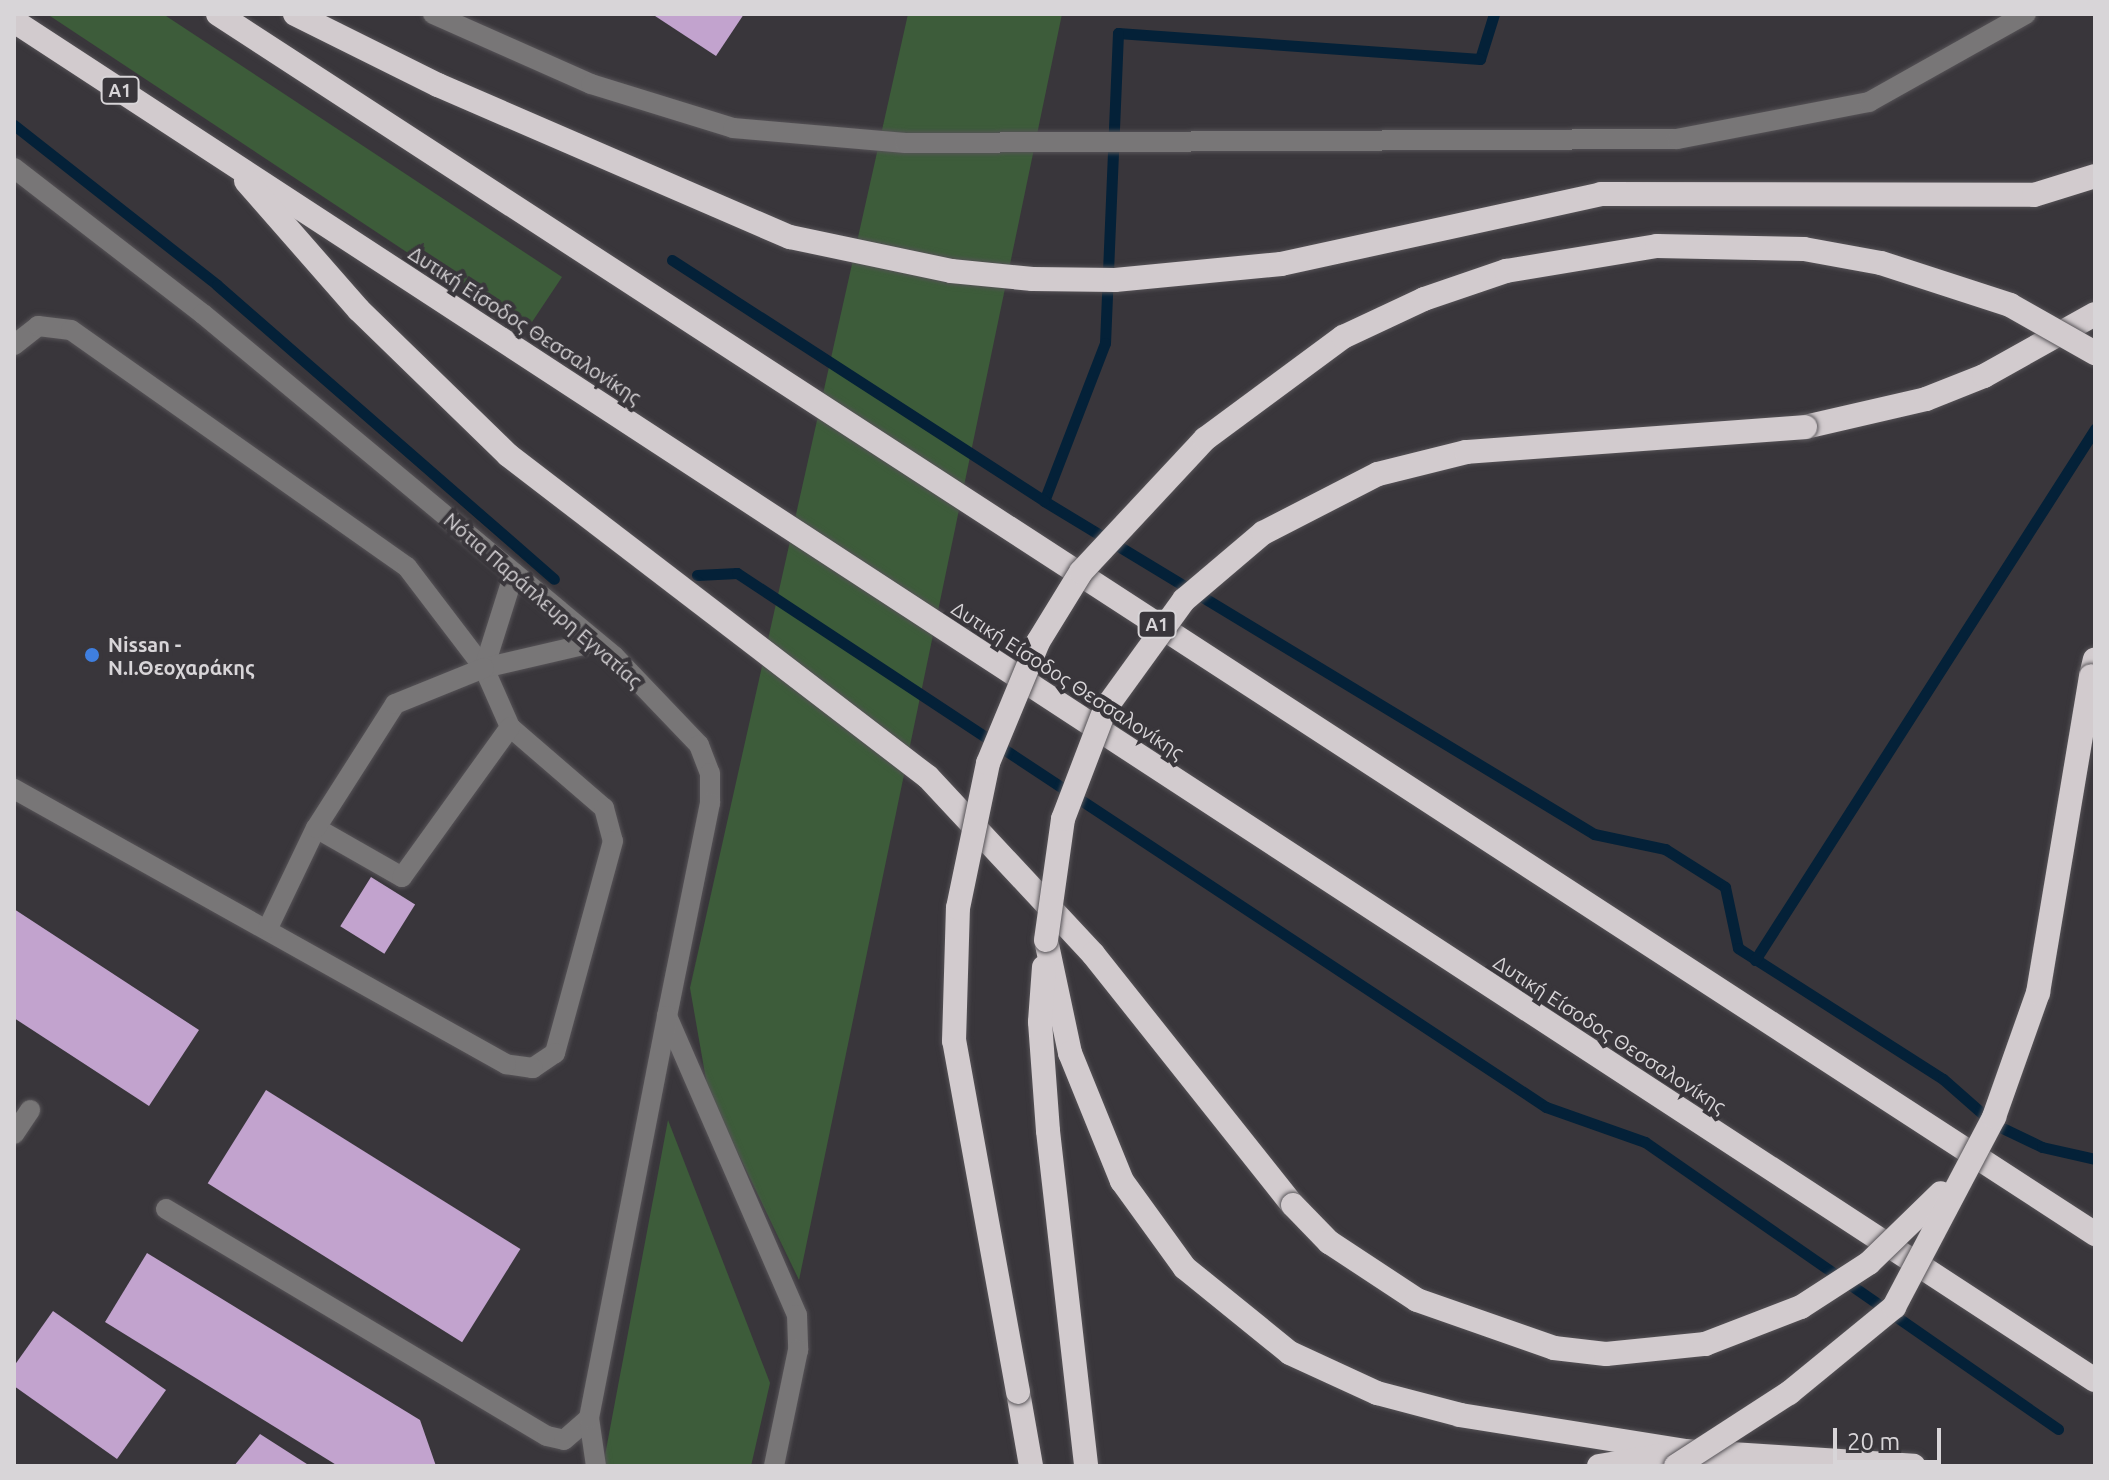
<!DOCTYPE html>
<meta charset="utf-8">
<style>
body{margin:0}
#map{position:relative;width:2109px;height:1480px;overflow:hidden;background:#39363b;font-family:Ubuntu,sans-serif}
div>[style]{position:absolute}
.green>*{inset:0;background:#3d5c3a}
.stream>*{height:11px;margin:-5.5px;padding:0 5.5px;transform-origin:5.5px;border-radius:5.5px;background:#042138}
.building>*{inset:0;background:#c2a3ce;transform-origin:0 0}
.roads{filter:drop-shadow(0 0 2px #565357) drop-shadow(0 0 2px #565357)}
.minor>*{height:20px;margin:-10px;padding:0 10px;transform-origin:10px;border-radius:10px;background:#787677}
.highway>*{height:24px;margin:-12px;padding:0 12px;transform-origin:12px;border-radius:12px;background:#d2cbce}
.bridges{filter:drop-shadow(0 0 2px #565357) drop-shadow(0 0 2px #565357)}
.highway-bridge>*{height:24px;margin:-12px;padding:0 12px;transform-origin:12px;border-radius:12px;background:#d2cbce}
.dots>*{width:22px;height:22px;translate:-50% -50%;box-sizing:border-box;border:4px solid #39363b;border-radius:50%}
span{translate:-50% -50%;white-space:nowrap;text-align:center;line-height:1.15;-webkit-text-stroke:8px #39363b;paint-order:stroke}
.shield-label span{padding:2px 6px;background:#39363b;border:2px solid;border-radius:6px;-webkit-text-stroke-width:0}
.shield-label{font-size:18px;color:#d8d5d8;font-weight:700}
.street-label{font-size:20px;color:#d8d5d8}
.poi-label{font-size:20px;color:#d8d5d8;font-weight:700}
.left{translate:0 -50%;text-align:left}
.frame{position:absolute;inset:0;border:16px solid #d8d5d8;pointer-events:none}
.scale{position:absolute;left:1833px;top:1428px;width:108px;height:36px;box-sizing:border-box;border:4px solid #d8d5d8;border-top:0;padding-left:10px;font-size:24px;line-height:28px;white-space:nowrap;color:#d8d5d8;-webkit-text-stroke:6px #39363b;paint-order:stroke}
</style>
<div id="map">
<div class="green">
<i style="clip-path:polygon(47px 14px,163px 14px,562px 277px,526px 331px)"></i>
<i style="clip-path:polygon(908px 14px,1062px 14px,799px 1280px,708px 1091px,690px 988px)"></i>
<i style="clip-path:polygon(668px 1120px,770px 1383px,751px 1466px,603px 1466px)"></i>
</div>
<div class="stream">
<i style="left:1494px;top:14px;width:47px;rotate:107.3deg"></i>
<i style="left:1480px;top:59px;width:363px;rotate:-175.9deg"></i>
<i style="left:1118px;top:33px;width:310px;rotate:92.4deg"></i>
<i style="left:1105px;top:343px;width:169px;rotate:111.1deg"></i>
<i style="left:1044px;top:501px;width:643px;rotate:31.19deg"></i>
<i style="left:1594px;top:834px;width:73px;rotate:11.9deg"></i>
<i style="left:1665px;top:849px;width:71px;rotate:32.3deg"></i>
<i style="left:1725px;top:887px;width:62px;rotate:78deg"></i>
<i style="left:1738px;top:948px;width:243px;rotate:32.6deg"></i>
<i style="left:1943px;top:1079px;width:68px;rotate:41.4deg"></i>
<i style="left:1994px;top:1124px;width:53px;rotate:25.6deg"></i>
<i style="left:2042px;top:1147px;width:54px;rotate:12.8deg"></i>
<i style="left:14px;top:125px;width:258px;rotate:38.2deg"></i>
<i style="left:217px;top:285px;width:447px;rotate:41.1deg"></i>
<i style="left:672px;top:260px;width:443px;rotate:32.9deg"></i>
<i style="left:697px;top:575px;width:40px;rotate:-2.9deg"></i>
<i style="left:737px;top:573px;width:969px;rotate:33.43deg"></i>
<i style="left:1546px;top:1107px;width:105px;rotate:19.5deg"></i>
<i style="left:1645px;top:1142px;width:503px;rotate:34.8deg"></i>
<i style="left:1755px;top:960px;width:631px;rotate:-57.37deg"></i>
</div>
<div class="building">
<i style="clip-path:polygon(652px 14px,744px 14px,716px 56px)"></i>
<i style="left:371px;top:877px;width:52px;height:58px;rotate:32deg"></i>
<i style="clip-path:polygon(14px 909px,199px 1030px,149px 1106px,14px 1018px)"></i>
<i style="left:266px;top:1090px;width:300px;height:110px;rotate:32deg"></i>
<i style="clip-path:polygon(147px 1253px,420px 1420px,436px 1466px,338px 1466px,105px 1322px)"></i>
<i style="clip-path:polygon(53px 1311px,166px 1390px,117px 1459px,14px 1386px,14px 1366px)"></i>
<i style="clip-path:polygon(260px 1434px,310px 1466px,234px 1466px)"></i>
</div>
<div class="roads">
<div class="minor">
<i style="left:433px;top:14px;width:173px;rotate:23.9deg"></i>
<i style="left:591px;top:84px;width:149px;rotate:17.2deg"></i>
<i style="left:733px;top:128px;width:173px;rotate:5deg"></i>
<i style="left:905px;top:143px;width:772px;rotate:-0.3deg"></i>
<i style="left:1677px;top:139px;width:196px;rotate:-10.9deg"></i>
<i style="left:1869px;top:102px;width:180px;rotate:-29.3deg"></i>
<i style="left:14px;top:168px;width:239px;rotate:37.7deg"></i>
<i style="left:203px;top:314px;width:535px;rotate:39.76deg"></i>
<i style="left:614px;top:656px;width:123px;rotate:46.3deg"></i>
<i style="left:699px;top:745px;width:30px;rotate:69deg"></i>
<i style="left:710px;top:773px;width:30px;rotate:90deg"></i>
<i style="left:710px;top:803px;width:217px;rotate:101.4deg"></i>
<i style="left:667px;top:1016px;width:326px;rotate:66.5deg"></i>
<i style="left:797px;top:1315px;width:35px;rotate:88deg"></i>
<i style="left:798px;top:1350px;width:118px;rotate:101.7deg"></i>
<i style="left:14px;top:345px;width:31px;rotate:-38deg"></i>
<i style="left:38px;top:326px;width:33px;rotate:7deg"></i>
<i style="left:71px;top:330px;width:411px;rotate:35.2deg"></i>
<i style="left:407px;top:567px;width:127px;rotate:52.7deg"></i>
<i style="left:484px;top:668px;width:64px;rotate:66.2deg"></i>
<i style="left:510px;top:727px;width:124px;rotate:40.8deg"></i>
<i style="left:604px;top:808px;width:34px;rotate:75deg"></i>
<i style="left:613px;top:841px;width:220px;rotate:105.3deg"></i>
<i style="left:555px;top:1053px;width:27px;rotate:146deg"></i>
<i style="left:533px;top:1068px;width:27px;rotate:-172deg"></i>
<i style="left:506px;top:1064px;width:564px;rotate:-150.8deg"></i>
<i style="left:514px;top:573px;width:100px;rotate:107.5deg"></i>
<i style="left:484px;top:668px;width:115px;rotate:-13.1deg"></i>
<i style="left:316px;top:828px;width:99px;rotate:29.7deg"></i>
<i style="left:402px;top:877px;width:185px;rotate:-54.2deg"></i>
<i style="left:268px;top:928px;width:111px;rotate:-64.4deg"></i>
<i style="left:316px;top:828px;width:147px;rotate:-57.5deg"></i>
<i style="left:395px;top:704px;width:96px;rotate:-22deg"></i>
<i style="left:14px;top:1134px;width:29px;rotate:-56deg"></i>
<i style="left:166px;top:1209px;width:443px;rotate:30.8deg"></i>
<i style="left:547px;top:1436px;width:17px;rotate:13deg"></i>
<i style="left:564px;top:1440px;width:33px;rotate:-41deg"></i>
<i style="left:596px;top:1466px;width:49px;rotate:-98.3deg"></i>
<i style="left:589px;top:1418px;width:409px;rotate:-79deg"></i>
</div>
<div class="highway">
<i style="left:218px;top:14px;width:2239px;rotate:33.02deg"></i>
<i style="left:295px;top:14px;width:160px;rotate:26.4deg"></i>
<i style="left:438px;top:85px;width:383px;rotate:23.4deg"></i>
<i style="left:790px;top:237px;width:165px;rotate:11.9deg"></i>
<i style="left:951px;top:271px;width:82px;rotate:5.6deg"></i>
<i style="left:1033px;top:279px;width:82px;rotate:0.7deg"></i>
<i style="left:1115px;top:280px;width:167px;rotate:-5.5deg"></i>
<i style="left:1281px;top:264px;width:328px;rotate:-12.3deg"></i>
<i style="left:1601px;top:194px;width:433px;rotate:0.1deg"></i>
<i style="left:2034px;top:195px;width:64px;rotate:-17.3deg"></i>
<i style="left:14px;top:21px;width:2485px;rotate:33.15deg"></i>
<i style="left:246px;top:181px;width:171px;rotate:48.8deg"></i>
<i style="left:359px;top:310px;width:208px;rotate:44.2deg"></i>
<i style="left:508px;top:455px;width:529px;rotate:37.48deg"></i>
<i style="left:928px;top:777px;width:242px;rotate:47deg"></i>
<i style="left:1093px;top:954px;width:321px;rotate:51.5deg"></i>
<i style="left:1805px;top:427px;width:124px;rotate:-13deg"></i>
<i style="left:1926px;top:399px;width:62px;rotate:-21.6deg"></i>
<i style="left:1984px;top:376px;width:127px;rotate:-29.2deg"></i>
<i style="left:2091px;top:676px;width:17px;rotate:-77deg"></i>
<i style="left:1046px;top:940px;width:116px;rotate:78deg"></i>
<i style="left:1070px;top:1053px;width:138px;rotate:67.9deg"></i>
<i style="left:1122px;top:1181px;width:107px;rotate:54.1deg"></i>
<i style="left:1185px;top:1268px;width:135px;rotate:39deg"></i>
<i style="left:1290px;top:1353px;width:96px;rotate:24.7deg"></i>
<i style="left:1377px;top:1393px;width:86px;rotate:14.8deg"></i>
<i style="left:1460px;top:1415px;width:228px;rotate:9.1deg"></i>
<i style="left:1685px;top:1451px;width:229px;rotate:3.7deg"></i>
<i style="left:1044px;top:967px;width:55px;rotate:94.2deg"></i>
<i style="left:1040px;top:1022px;width:109px;rotate:85.8deg"></i>
<i style="left:1048px;top:1131px;width:337px;rotate:83.5deg"></i>
<i style="left:1018px;top:1392px;width:75px;rotate:80deg"></i>
<i style="left:1599px;top:1466px;width:66px;rotate:-9.6deg"></i>
</div>
</div>
<div class="bridges">
<div class="highway-bridge">
<i style="left:1046px;top:940px;width:122px;rotate:-82deg"></i>
<i style="left:1063px;top:819px;width:118px;rotate:-69.1deg"></i>
<i style="left:1105px;top:709px;width:135px;rotate:-54.1deg"></i>
<i style="left:1184px;top:600px;width:104px;rotate:-40.3deg"></i>
<i style="left:1263px;top:533px;width:129px;rotate:-27.2deg"></i>
<i style="left:1378px;top:474px;width:91px;rotate:-14deg"></i>
<i style="left:1466px;top:452px;width:340px;rotate:-4.2deg"></i>
<i style="left:1293px;top:1205px;width:52px;rotate:45.8deg"></i>
<i style="left:1329px;top:1242px;width:105px;rotate:33.4deg"></i>
<i style="left:1417px;top:1300px;width:145px;rotate:19.3deg"></i>
<i style="left:1554px;top:1348px;width:52px;rotate:6.6deg"></i>
<i style="left:1606px;top:1354px;width:100px;rotate:-5.8deg"></i>
<i style="left:1705px;top:1344px;width:103px;rotate:-21.1deg"></i>
<i style="left:1801px;top:1307px;width:81px;rotate:-32.9deg"></i>
<i style="left:1869px;top:1263px;width:100px;rotate:-44.2deg"></i>
<i style="left:1018px;top:1392px;width:357px;rotate:-100.3deg"></i>
<i style="left:954px;top:1041px;width:133px;rotate:-88.3deg"></i>
<i style="left:958px;top:908px;width:148px;rotate:-78.3deg"></i>
<i style="left:988px;top:763px;width:131px;rotate:-67.5deg"></i>
<i style="left:1038px;top:642px;width:82px;rotate:-58.4deg"></i>
<i style="left:1081px;top:572px;width:182px;rotate:-47deg"></i>
<i style="left:1205px;top:439px;width:172px;rotate:-36.5deg"></i>
<i style="left:1343px;top:337px;width:89px;rotate:-25.1deg"></i>
<i style="left:1424px;top:299px;width:87px;rotate:-18.9deg"></i>
<i style="left:1506px;top:271px;width:153px;rotate:-9.4deg"></i>
<i style="left:1657px;top:246px;width:147px;rotate:1.2deg"></i>
<i style="left:1804px;top:249px;width:78px;rotate:10.3deg"></i>
<i style="left:1881px;top:263px;width:136px;rotate:18deg"></i>
<i style="left:2010px;top:305px;width:98px;rotate:29.5deg"></i>
<i style="left:1676px;top:1466px;width:135px;rotate:-32.9deg"></i>
<i style="left:1789px;top:1393px;width:136px;rotate:-39.3deg"></i>
<i style="left:1894px;top:1307px;width:215px;rotate:-62.2deg"></i>
<i style="left:1994px;top:1117px;width:132px;rotate:-70.5deg"></i>
<i style="left:2038px;top:993px;width:321px;rotate:-80.5deg"></i>
</div>
</div>
<div class="dots">
<i style="left:92px;top:655px;background:#3f7fe0"></i>
</div>
<div class="shield-label">
<span style="left:120px;top:90px">Α1</span>
<span style="left:1157px;top:624px">Α1</span>
</div>
<div class="street-label">
<span style="left:525px;top:325px;rotate:33deg">Δυτική Είσοδος Θεσσαλονίκης</span>
<span style="left:543px;top:600px;rotate:41deg">Νότια Παράπλευρη Εγνατίας</span>
<span style="left:1068px;top:680px;rotate:33deg">Δυτική Είσοδος Θεσσαλονίκης</span>
<span style="left:1610px;top:1034px;rotate:33deg">Δυτική Είσοδος Θεσσαλονίκης</span>
</div>
<div class="poi-label">
<span class="left" style="left:108px;top:656px">Nissan -<br>Ν.Ι.Θεοχαράκης</span>
</div>
<div class="frame"></div>
<div class="scale">20 m</div>
</div>
